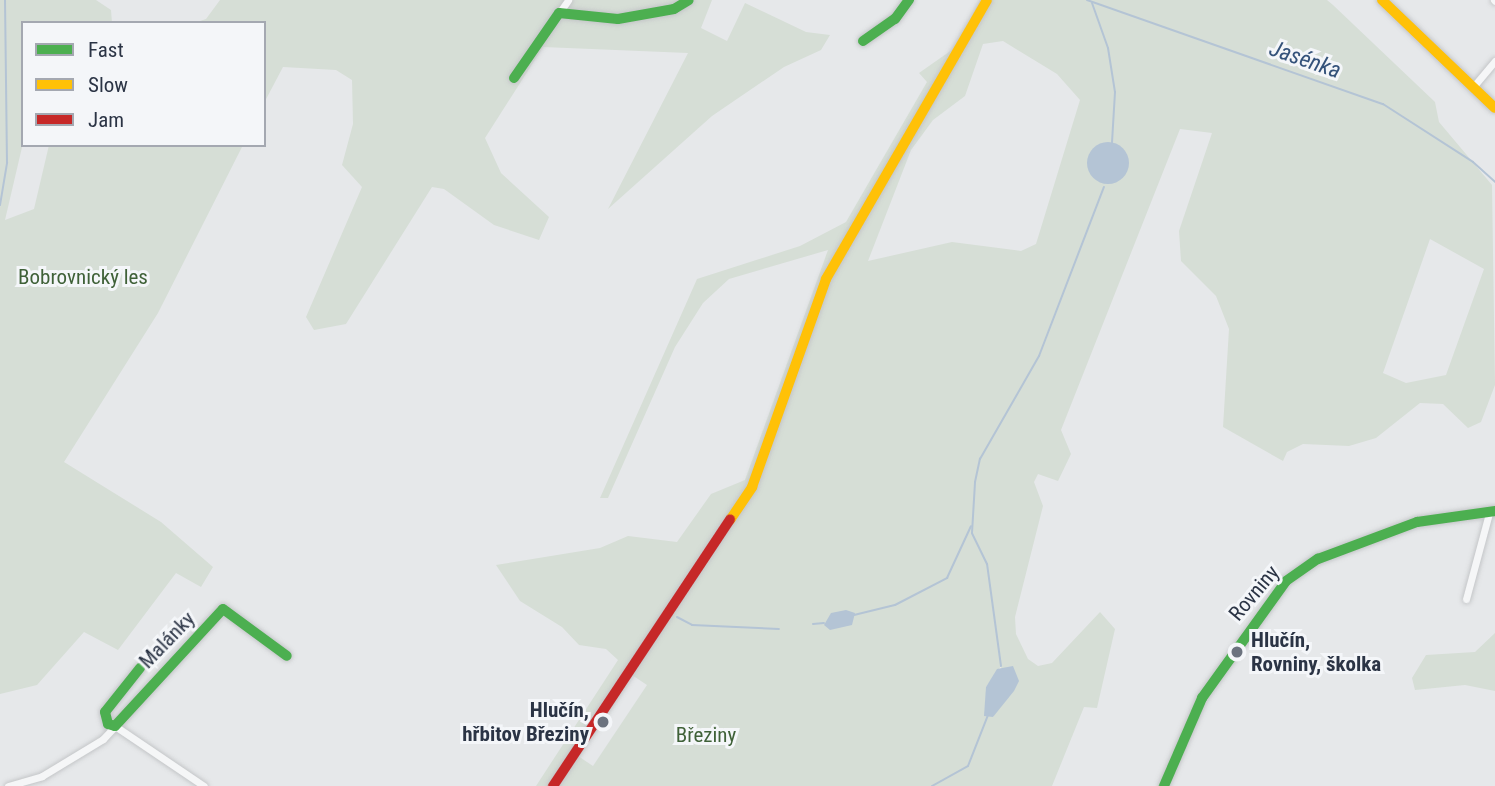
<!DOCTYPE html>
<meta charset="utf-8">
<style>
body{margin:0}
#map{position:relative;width:1495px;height:786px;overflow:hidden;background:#e6e8ea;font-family:"Roboto Condensed",sans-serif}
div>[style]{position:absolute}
.green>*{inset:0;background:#d6ded6}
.water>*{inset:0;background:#b4c4d5}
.round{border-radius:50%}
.stream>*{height:2px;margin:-1px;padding:0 1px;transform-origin:1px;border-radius:1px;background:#b4c4d5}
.roads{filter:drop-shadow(0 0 2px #c4c6c8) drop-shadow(0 0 2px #c4c6c8)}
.street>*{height:7px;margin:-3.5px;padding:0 3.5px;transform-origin:3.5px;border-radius:3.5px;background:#f5f6f7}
.fast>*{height:10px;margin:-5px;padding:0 5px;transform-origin:5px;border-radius:5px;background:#4caf50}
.slow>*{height:10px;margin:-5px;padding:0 5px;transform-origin:5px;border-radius:5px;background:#ffc107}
.jam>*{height:10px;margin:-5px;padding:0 5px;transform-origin:5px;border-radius:5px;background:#c62828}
.dots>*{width:19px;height:19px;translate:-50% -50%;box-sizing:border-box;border:4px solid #f4f6f9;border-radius:50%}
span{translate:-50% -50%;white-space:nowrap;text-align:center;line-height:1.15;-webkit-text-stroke:6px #f4f6f9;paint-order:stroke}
.park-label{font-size:21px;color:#3f6138}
.street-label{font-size:21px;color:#2b3445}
.poi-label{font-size:21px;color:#2b3445;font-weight:700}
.left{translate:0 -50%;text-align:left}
.right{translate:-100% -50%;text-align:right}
.water-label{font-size:23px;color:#34527a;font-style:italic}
.legend{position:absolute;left:21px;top:21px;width:245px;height:126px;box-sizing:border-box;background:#f4f6f9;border:2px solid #a4a8b1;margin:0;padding:9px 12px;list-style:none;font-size:21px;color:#2b3445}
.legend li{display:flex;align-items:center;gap:14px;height:35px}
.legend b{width:35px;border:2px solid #a4a8b1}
</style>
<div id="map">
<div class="green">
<i style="clip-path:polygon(0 0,96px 0,111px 10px,112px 23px,23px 23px,23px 143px,5px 220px,34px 209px,49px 145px,243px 145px,158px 313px,64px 462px,161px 522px,213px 567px,201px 587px,176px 573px,118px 650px,84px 632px,37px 685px,0 694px)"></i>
<i style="clip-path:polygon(220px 0,712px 0,701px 28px,727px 41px,745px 3px,806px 32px,830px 35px,821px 50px,784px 67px,712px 116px,608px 209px,688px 53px,543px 47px,485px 138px,501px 173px,549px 217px,539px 240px,494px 225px,444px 189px,432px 187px,346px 324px,314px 330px,306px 317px,362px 187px,342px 165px,353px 124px,352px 80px,336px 70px,283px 67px,264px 103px,264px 23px,194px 23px,206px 19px)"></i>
<i style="clip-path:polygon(evenodd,980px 0,1327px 0,1333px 5px,1435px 102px,1439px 122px,1492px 185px,1495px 385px,1481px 422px,1468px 428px,1443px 404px,1420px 403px,1376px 438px,1349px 446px,1303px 444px,1287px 452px,1283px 461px,1223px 427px,1229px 329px,1216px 296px,1181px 261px,1179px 231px,1212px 133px,1180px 129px,1061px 430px,1071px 454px,1058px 481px,1038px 474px,1034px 482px,1043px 506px,1015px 617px,1016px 634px,1028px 659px,1038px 666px,1052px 663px,1100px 612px,1115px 629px,1097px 708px,1084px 707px,1052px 786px,536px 786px,618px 660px,606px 649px,579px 645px,562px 627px,520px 601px,496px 565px,600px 548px,628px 536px,677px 542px,711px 494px,745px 480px,828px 250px,729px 279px,703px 303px,675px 347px,608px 498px,600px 498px,697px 279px,800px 246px,846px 222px,927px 82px,919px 73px,956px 47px,980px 0,1003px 41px,1057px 74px,1080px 100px,1036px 244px,1021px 251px,952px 242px,868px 261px,911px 150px,933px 120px,965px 96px,983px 44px,1003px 41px,980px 0,1430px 239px,1484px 269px,1446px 375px,1406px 383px,1383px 373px,1430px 239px,980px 0,1001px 666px,1005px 696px,993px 717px,986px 687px,1001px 666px,980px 0,629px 673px,647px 685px,593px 766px,575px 754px,629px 673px)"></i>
<i style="clip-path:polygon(1495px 633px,1495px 691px,1465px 685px,1415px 690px,1412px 678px,1426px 655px,1475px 652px)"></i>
</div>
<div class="water">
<i class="round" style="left:1087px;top:142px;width:42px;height:42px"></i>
<i style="clip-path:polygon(846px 610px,855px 613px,852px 625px,830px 630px,824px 625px,831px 613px)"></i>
<i style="clip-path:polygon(1013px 666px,1019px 681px,1014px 691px,993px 717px,984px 716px,986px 687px,997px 669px)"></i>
</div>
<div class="stream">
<i style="left:1087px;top:0;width:314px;rotate:19.4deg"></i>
<i style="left:1383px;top:104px;width:107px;rotate:32.8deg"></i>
<i style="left:1473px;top:162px;width:30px;rotate:42deg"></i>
<i style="left:1092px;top:3px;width:48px;rotate:70.4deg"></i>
<i style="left:1108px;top:48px;width:45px;rotate:81deg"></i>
<i style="left:1115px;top:92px;width:51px;rotate:93.4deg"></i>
<i style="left:0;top:205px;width:43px;rotate:-80.5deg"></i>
<i style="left:7px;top:163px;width:163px;rotate:-90.7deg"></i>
<i style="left:854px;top:615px;width:42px;rotate:-13.7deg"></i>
<i style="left:895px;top:605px;width:59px;rotate:-27.4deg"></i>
<i style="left:947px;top:578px;width:57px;rotate:-65.2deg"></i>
<i style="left:677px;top:617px;width:17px;rotate:28deg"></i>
<i style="left:692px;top:625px;width:87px;rotate:2.6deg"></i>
<i style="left:813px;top:624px;width:11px;rotate:-5deg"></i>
<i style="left:1001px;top:666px;width:103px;rotate:-97.8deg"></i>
<i style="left:987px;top:564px;width:34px;rotate:-116deg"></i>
<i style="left:972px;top:533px;width:51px;rotate:-86.6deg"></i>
<i style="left:975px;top:482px;width:24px;rotate:-78deg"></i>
<i style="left:980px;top:459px;width:119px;rotate:-60.2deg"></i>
<i style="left:1039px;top:356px;width:181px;rotate:-69deg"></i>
<i style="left:932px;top:786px;width:41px;rotate:-29.1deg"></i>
<i style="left:968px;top:766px;width:55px;rotate:-68.6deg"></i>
</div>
<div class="roads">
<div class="street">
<i style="left:1494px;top:0;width:1px;rotate:45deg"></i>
<i style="left:559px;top:13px;width:16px;rotate:-55deg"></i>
<i style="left:1473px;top:87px;width:34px;rotate:-50deg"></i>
<i style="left:1466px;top:599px;width:89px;rotate:-75deg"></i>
<i style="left:8px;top:786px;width:35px;rotate:-16deg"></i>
<i style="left:42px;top:776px;width:71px;rotate:-31.2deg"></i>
<i style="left:103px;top:739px;width:18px;rotate:-47deg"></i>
<i style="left:115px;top:726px;width:107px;rotate:34deg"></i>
</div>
<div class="fast">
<i style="left:863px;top:41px;width:39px;rotate:-35deg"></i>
<i style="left:895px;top:19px;width:24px;rotate:-54deg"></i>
<i style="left:514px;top:78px;width:79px;rotate:-55.3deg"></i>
<i style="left:559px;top:13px;width:59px;rotate:5.8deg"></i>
<i style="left:618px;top:19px;width:57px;rotate:-10.1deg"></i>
<i style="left:674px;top:9px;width:17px;rotate:-31deg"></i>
<i style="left:140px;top:668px;width:56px;rotate:128.5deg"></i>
<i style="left:105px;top:712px;width:12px;rotate:76deg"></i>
<i style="left:108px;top:724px;width:7px;rotate:16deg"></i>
<i style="left:115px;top:726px;width:159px;rotate:-47.3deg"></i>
<i style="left:223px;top:609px;width:79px;rotate:36.3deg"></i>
<i style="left:1164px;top:786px;width:96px;rotate:-66.6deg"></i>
<i style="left:1202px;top:698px;width:144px;rotate:-54.3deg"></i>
<i style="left:1286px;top:581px;width:39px;rotate:-35deg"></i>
<i style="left:1318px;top:559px;width:106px;rotate:-20.5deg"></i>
<i style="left:1417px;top:522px;width:79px;rotate:-8deg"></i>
</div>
<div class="slow">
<i style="left:1382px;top:0;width:156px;rotate:43.7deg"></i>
<i style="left:730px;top:520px;width:40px;rotate:-56deg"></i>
<i style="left:752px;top:487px;width:221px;rotate:-70.4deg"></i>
<i style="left:826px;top:279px;width:322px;rotate:-60deg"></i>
</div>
<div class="jam">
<i style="left:553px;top:786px;width:320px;rotate:-56.4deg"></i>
</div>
</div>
<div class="dots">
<i style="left:1237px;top:652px;background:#6c737f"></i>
<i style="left:603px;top:722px;background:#6c737f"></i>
</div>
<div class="park-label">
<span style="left:83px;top:277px">Bobrovnický les</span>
<span style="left:706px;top:735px">Březiny</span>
</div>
<div class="street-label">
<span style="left:1254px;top:593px;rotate:-50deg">Rovniny</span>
<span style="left:167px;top:640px;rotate:-46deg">Malánky</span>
</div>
<div class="poi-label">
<span class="left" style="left:1251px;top:652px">Hlučín,<br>Rovniny, školka</span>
<span class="right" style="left:589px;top:722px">Hlučín,<br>hřbitov Březiny</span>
</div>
<div class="water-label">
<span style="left:1305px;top:60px;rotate:19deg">Jasénka</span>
</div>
<ul class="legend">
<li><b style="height:9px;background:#4caf50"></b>Fast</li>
<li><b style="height:9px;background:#ffc107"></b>Slow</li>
<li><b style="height:9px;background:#c62828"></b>Jam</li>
</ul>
</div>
